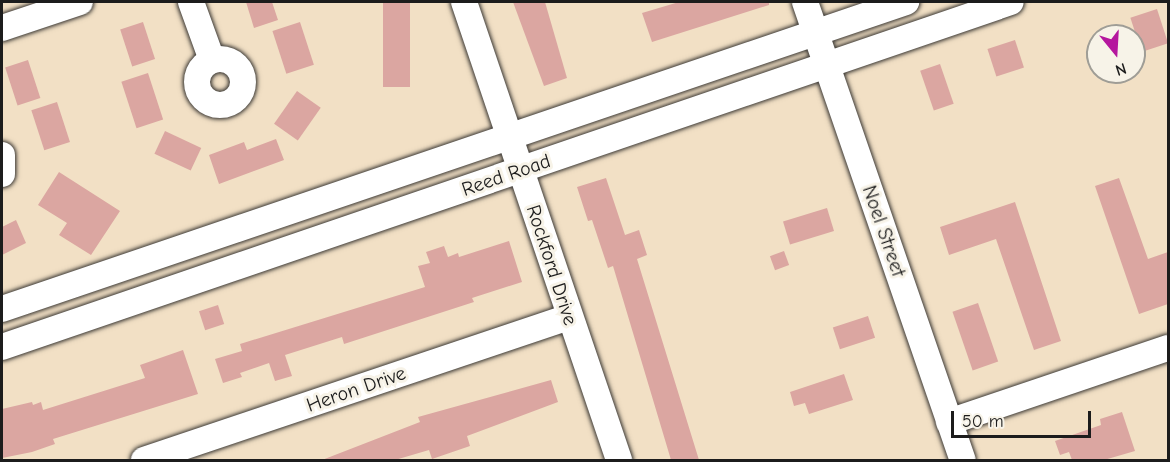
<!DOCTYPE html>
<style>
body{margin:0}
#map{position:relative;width:1170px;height:462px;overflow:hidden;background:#f2e0c5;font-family:"Comic Neue",sans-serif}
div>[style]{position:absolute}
.building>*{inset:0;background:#dba6a1;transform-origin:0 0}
.roads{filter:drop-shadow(0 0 2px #3c3935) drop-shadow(0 0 2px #3c3935)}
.minor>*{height:26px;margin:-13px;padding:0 13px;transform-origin:13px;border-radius:13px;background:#fff}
.minor>.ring{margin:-13px;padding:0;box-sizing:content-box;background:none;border:26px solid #fff;border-radius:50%}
span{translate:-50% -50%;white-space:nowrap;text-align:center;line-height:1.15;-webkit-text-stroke:6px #f7f3e8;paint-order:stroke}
.street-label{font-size:20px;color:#1c1c1c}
.frame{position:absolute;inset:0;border:3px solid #1c1c1c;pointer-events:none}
.north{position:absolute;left:1086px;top:24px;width:60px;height:60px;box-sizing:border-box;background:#f7f3e8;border:2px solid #9f9d96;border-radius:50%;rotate:162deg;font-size:16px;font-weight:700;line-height:24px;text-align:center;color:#1c1c1c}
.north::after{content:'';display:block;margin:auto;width:21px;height:27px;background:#b5179e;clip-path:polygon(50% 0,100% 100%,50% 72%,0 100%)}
.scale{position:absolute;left:951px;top:411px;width:140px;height:27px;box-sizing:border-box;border:3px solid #1c1c1c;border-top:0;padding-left:8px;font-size:18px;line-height:21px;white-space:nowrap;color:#1c1c1c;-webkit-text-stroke:4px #f7f3e8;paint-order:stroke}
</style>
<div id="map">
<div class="building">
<i style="clip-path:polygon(246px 2px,272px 2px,278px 20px,254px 28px)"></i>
<i style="left:383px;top:2px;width:27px;height:85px"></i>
<i style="clip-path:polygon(513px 2px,545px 2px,567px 78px,544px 86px)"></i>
<i style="clip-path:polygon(679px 2px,769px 2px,769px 5px,652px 42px,642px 13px)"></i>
<i style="left:1157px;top:9px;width:36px;height:28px;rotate:72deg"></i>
<i style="left:143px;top:22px;width:39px;height:24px;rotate:72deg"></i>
<i style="left:300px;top:22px;width:45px;height:29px;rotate:72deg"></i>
<i style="left:1015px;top:40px;width:29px;height:29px;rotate:72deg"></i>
<i style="left:28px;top:60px;width:40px;height:24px;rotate:72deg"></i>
<i style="left:940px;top:64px;width:42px;height:21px;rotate:71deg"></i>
<i style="left:148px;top:73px;width:49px;height:28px;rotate:72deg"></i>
<i style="left:297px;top:91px;width:29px;height:40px;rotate:35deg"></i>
<i style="left:57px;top:102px;width:42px;height:27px;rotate:72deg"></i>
<i style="left:165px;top:131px;width:40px;height:25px;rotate:25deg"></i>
<i style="clip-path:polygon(276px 139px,284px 160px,219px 184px,209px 155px,244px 142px,247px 150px)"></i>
<i style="clip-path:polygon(59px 172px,120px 211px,91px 255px,59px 235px,67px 223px,38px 205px)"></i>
<i style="clip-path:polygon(606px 178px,625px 235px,639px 230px,647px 255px,637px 259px,699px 460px,671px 460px,613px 266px,608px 268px,592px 220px,588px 221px,577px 187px)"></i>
<i style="clip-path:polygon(1119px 178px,1148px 259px,1168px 252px,1168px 304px,1139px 314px,1095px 186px)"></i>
<i style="clip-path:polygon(1015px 202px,1061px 341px,1034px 350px,996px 239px,949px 255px,940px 227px)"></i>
<i style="left:827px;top:208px;width:24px;height:46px;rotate:73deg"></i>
<i style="clip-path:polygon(16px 220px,26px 243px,2px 255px,2px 227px)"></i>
<i style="clip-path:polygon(509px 241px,522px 282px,472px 298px,474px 302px,344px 344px,342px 337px,285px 355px,292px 376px,275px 381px,269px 363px,240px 373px,242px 377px,223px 383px,215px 359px,242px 351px,240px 344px,425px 287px,418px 266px,430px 263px,426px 252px,444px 246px,448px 257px,458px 253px,459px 257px)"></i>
<i style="left:784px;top:251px;width:15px;height:15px;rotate:70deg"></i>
<i style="left:978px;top:303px;width:62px;height:27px;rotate:71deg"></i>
<i style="left:218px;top:305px;width:20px;height:20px;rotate:72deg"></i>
<i style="left:868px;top:316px;width:23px;height:37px;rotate:72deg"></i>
<i style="clip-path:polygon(183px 350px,198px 394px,53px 439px,55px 444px,32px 452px,2px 458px,2px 409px,32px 402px,33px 405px,41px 402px,43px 410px,145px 378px,140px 365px)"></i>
<i style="clip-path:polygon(844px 374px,853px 400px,809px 414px,805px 403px,794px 406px,790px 392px)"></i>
<i style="clip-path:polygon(551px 380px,558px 402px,467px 436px,470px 446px,432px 459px,429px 450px,395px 460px,322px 460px,420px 422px,418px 417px)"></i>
<i style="clip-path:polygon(1122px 412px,1135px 451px,1104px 460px,1072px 460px,1069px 452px,1060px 455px,1055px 441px,1101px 425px,1100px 419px)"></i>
</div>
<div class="roads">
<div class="minor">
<i style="left:191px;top:2px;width:62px;rotate:70.1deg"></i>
<i style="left:464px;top:2px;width:484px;rotate:71.3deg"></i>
<i style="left:805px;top:2px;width:484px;rotate:71deg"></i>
<i style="left:2px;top:28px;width:82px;rotate:-18.4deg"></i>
<i class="ring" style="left:197px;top:59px;width:20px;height:20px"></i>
<i style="left:2px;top:155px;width:19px;rotate:90deg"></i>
<i style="left:2px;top:309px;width:955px;rotate:-18.76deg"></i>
<i style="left:2px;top:347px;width:1066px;rotate:-18.88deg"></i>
<i style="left:949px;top:422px;width:231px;rotate:-18.7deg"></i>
<i style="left:144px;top:460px;width:448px;rotate:-18.6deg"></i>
</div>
</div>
<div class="street-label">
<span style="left:506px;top:175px;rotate:-19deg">Reed Road</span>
<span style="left:884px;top:231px;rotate:71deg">Noel Street</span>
<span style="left:552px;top:265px;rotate:72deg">Rockford Drive</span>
<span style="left:356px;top:389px;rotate:-19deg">Heron Drive</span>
</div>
<div class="frame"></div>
<div class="north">N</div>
<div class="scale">50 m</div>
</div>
